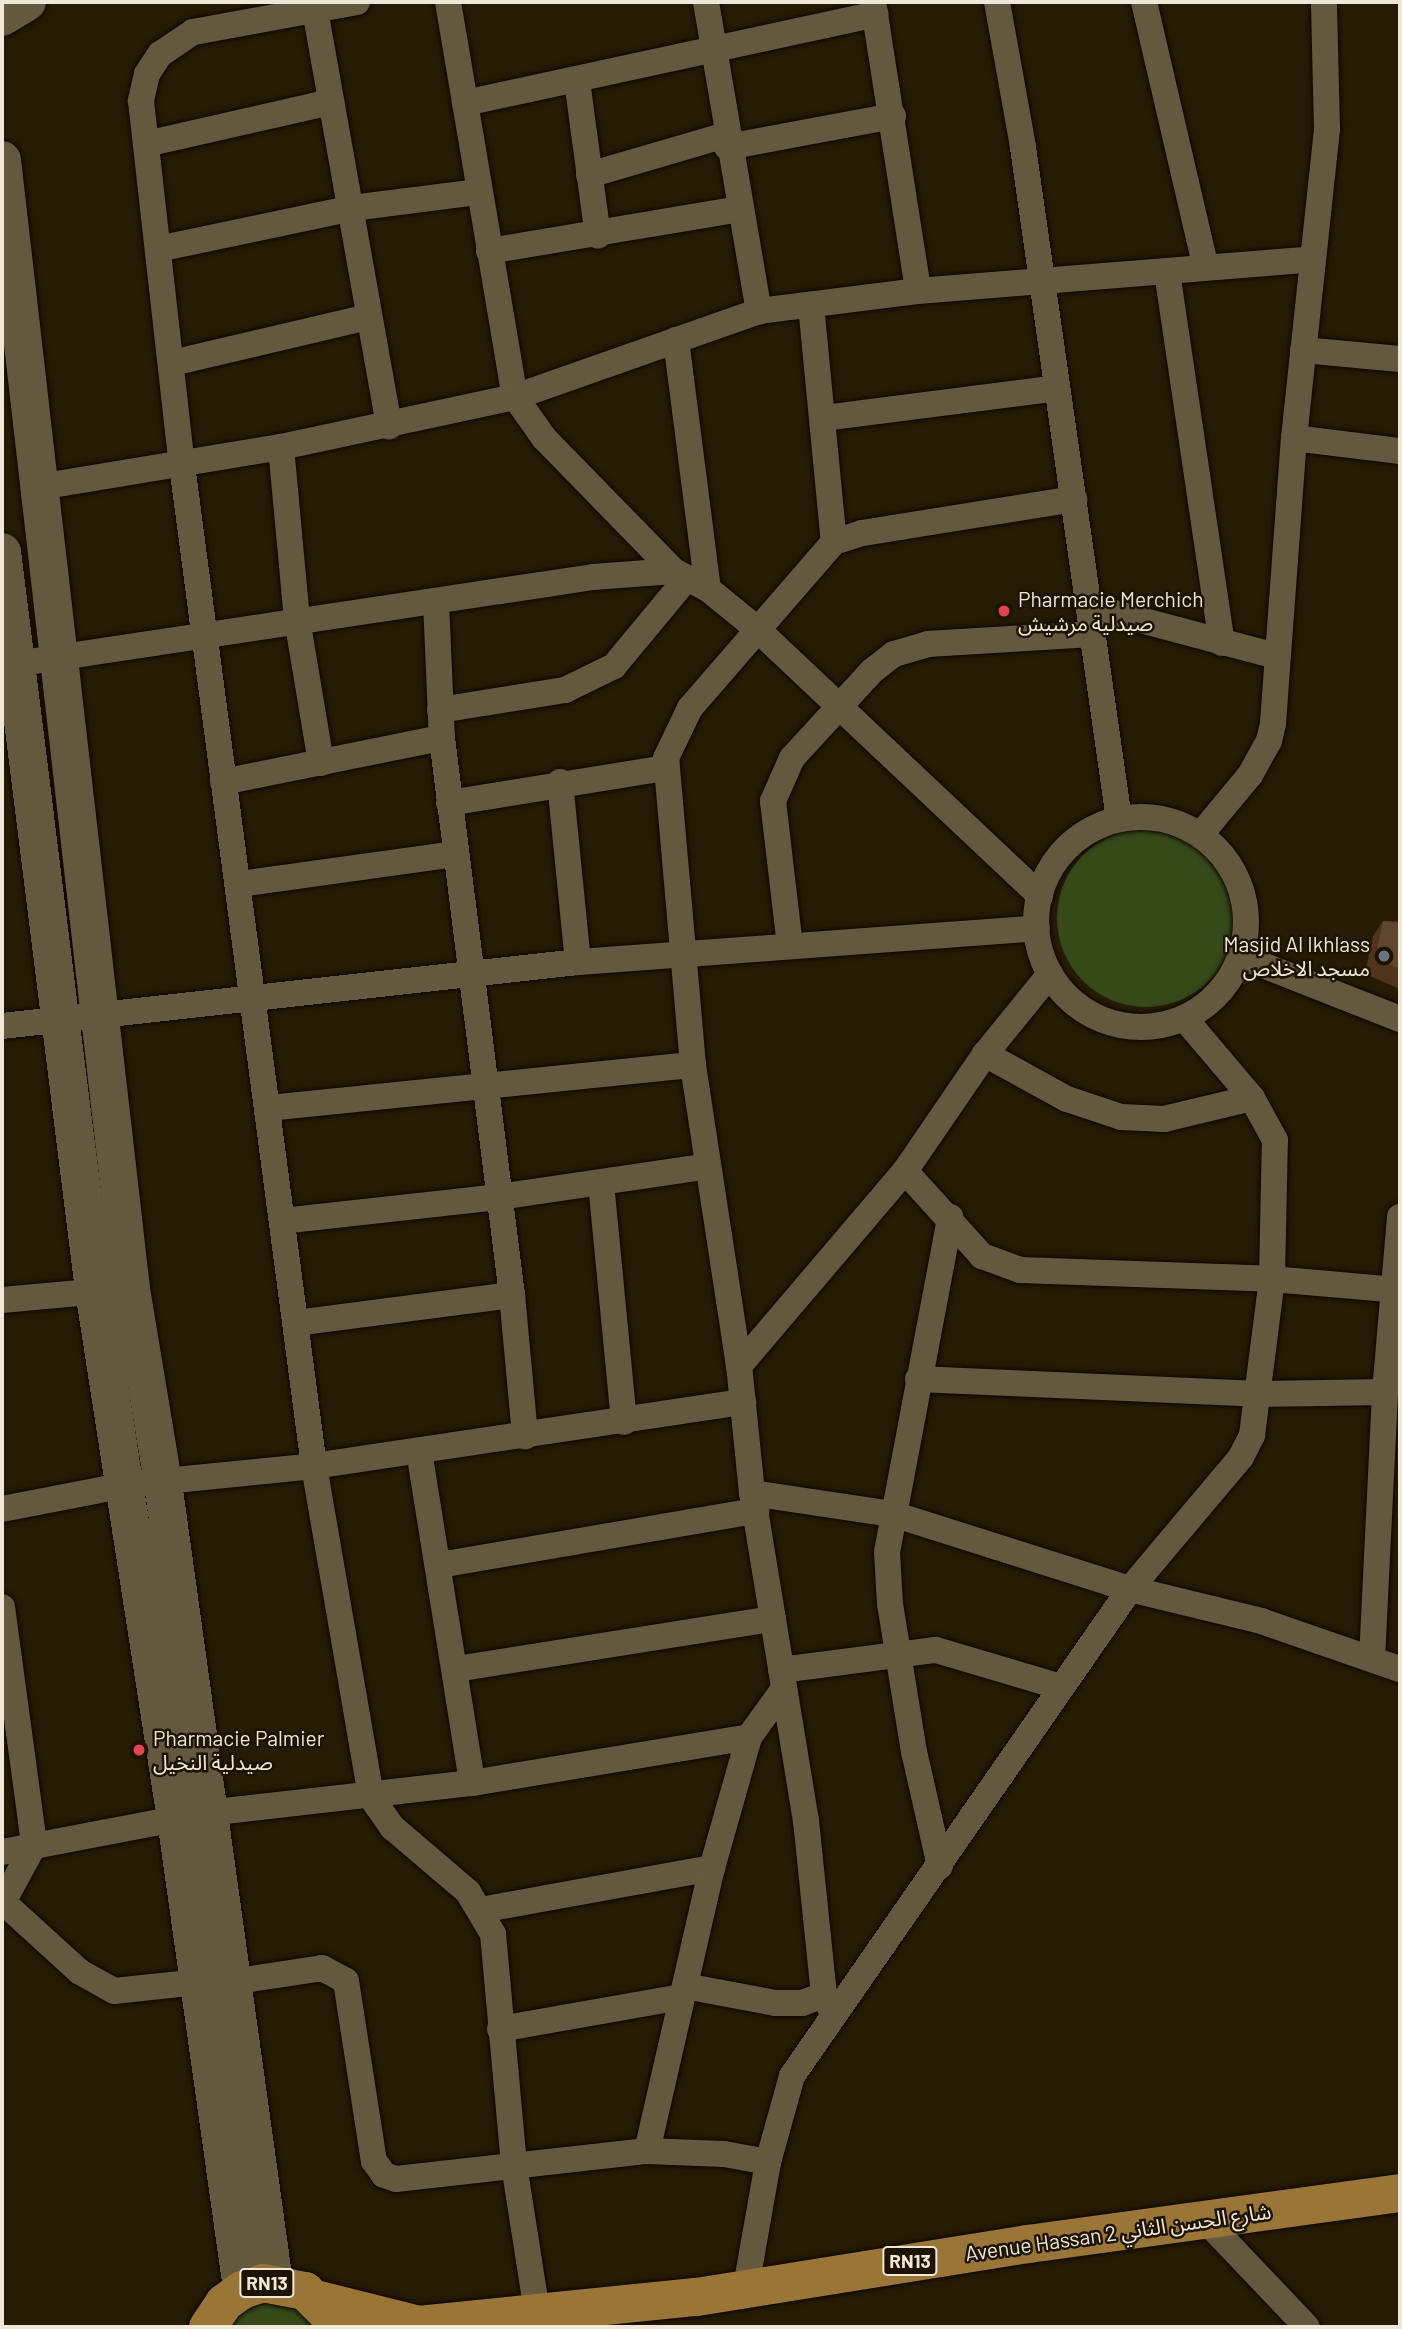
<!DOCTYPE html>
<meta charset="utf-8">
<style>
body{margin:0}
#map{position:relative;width:1402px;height:2329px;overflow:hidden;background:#261c04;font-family:Barlow,"Noto Sans Arabic",sans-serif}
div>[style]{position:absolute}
.green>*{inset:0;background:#354919}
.round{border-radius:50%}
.roads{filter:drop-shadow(0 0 2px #0f0600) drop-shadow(0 0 2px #0f0600)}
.street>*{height:26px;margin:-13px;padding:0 13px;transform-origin:13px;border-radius:13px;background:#64593f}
.street>.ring{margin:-13px;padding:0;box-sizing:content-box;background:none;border:26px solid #64593f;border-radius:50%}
.secondary>*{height:38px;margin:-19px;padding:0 19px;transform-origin:19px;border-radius:19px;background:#64593f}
.primary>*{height:38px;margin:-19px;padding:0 19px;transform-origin:19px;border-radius:19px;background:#997538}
.wall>*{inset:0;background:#4f331a}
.building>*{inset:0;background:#60462f}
.dots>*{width:19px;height:19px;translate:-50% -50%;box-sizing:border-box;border:4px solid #1d1300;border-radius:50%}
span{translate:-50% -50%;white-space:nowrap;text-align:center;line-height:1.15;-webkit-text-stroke:5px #1d1300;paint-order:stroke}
.shield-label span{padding:2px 5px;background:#1d1300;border:2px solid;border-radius:5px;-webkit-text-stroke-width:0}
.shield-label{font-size:19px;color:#efe8d9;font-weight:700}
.poi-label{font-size:21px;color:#efe8d9}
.left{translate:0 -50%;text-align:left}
.right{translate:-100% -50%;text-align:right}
.street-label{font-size:21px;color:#efe8d9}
.frame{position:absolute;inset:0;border:4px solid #efe8d9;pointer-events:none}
</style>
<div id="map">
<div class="green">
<i class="round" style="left:1057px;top:829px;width:178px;height:178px"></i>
<i style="clip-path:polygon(275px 2289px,328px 2327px,215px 2327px)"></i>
</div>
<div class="roads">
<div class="street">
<i style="left:357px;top:2px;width:167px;rotate:169.6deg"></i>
<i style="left:193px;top:32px;width:40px;rotate:146deg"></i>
<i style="left:160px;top:54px;width:24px;rotate:123deg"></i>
<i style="left:147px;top:74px;width:28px;rotate:103deg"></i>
<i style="left:141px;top:101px;width:366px;rotate:83.6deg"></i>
<i style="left:182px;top:465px;width:1010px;rotate:82.49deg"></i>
<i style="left:314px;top:1466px;width:336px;rotate:80.2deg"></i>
<i style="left:371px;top:1797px;width:37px;rotate:55deg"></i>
<i style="left:392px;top:1827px;width:100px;rotate:40.5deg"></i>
<i style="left:468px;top:1892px;width:49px;rotate:59.2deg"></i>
<i style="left:493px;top:1934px;width:232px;rotate:84.8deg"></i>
<i style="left:514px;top:2165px;width:149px;rotate:81.1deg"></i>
<i style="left:448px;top:2px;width:401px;rotate:80.4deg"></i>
<i style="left:515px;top:397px;width:50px;rotate:54.7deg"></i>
<i style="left:544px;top:438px;width:186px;rotate:45.7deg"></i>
<i style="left:674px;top:571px;width:38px;rotate:28deg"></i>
<i style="left:708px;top:589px;width:63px;rotate:39.2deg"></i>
<i style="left:757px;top:629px;width:389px;rotate:43.3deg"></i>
<i style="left:706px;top:2px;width:314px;rotate:80.3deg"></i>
<i style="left:873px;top:2px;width:292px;rotate:81.1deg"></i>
<i style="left:997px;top:2px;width:147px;rotate:79.8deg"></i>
<i style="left:1023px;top:147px;width:679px;rotate:81.87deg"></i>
<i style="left:1144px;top:2px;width:270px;rotate:76.9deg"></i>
<i style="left:315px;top:10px;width:423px;rotate:79.9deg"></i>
<i style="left:577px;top:81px;width:156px;rotate:82.3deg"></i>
<i style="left:465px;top:103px;width:420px;rotate:-12.2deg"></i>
<i style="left:146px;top:144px;width:190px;rotate:-12.8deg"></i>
<i style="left:727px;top:147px;width:169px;rotate:-10.6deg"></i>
<i style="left:589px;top:175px;width:143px;rotate:-16.3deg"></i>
<i style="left:158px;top:249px;width:198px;rotate:-11.9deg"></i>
<i style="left:352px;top:208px;width:128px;rotate:-7.2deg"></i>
<i style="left:489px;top:251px;width:255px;rotate:-9.5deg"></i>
<i style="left:1167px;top:272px;width:375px;rotate:81.6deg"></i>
<i style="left:811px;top:305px;width:238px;rotate:84.5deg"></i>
<i style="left:676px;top:340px;width:251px;rotate:82.7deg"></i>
<i style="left:1303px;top:350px;width:97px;rotate:5.3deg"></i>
<i style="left:172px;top:363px;width:201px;rotate:-13.2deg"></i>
<i style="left:824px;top:418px;width:235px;rotate:-7.3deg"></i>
<i style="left:1294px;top:438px;width:107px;rotate:7deg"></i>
<i style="left:281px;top:447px;width:173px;rotate:84.7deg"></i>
<i style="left:297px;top:619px;width:146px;rotate:80.5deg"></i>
<i style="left:39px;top:487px;width:245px;rotate:-9.4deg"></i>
<i style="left:281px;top:447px;width:239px;rotate:-12.1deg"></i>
<i style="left:515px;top:397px;width:259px;rotate:-19.4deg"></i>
<i style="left:759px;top:311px;width:160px;rotate:-7.2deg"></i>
<i style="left:918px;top:291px;width:396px;rotate:-4.6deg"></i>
<i style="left:436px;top:602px;width:136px;rotate:87.5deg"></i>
<i style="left:442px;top:738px;width:561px;rotate:82.84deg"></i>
<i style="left:512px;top:1295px;width:142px;rotate:84.7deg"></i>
<i style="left:1088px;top:606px;width:195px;rotate:14.9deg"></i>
<i style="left:2px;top:666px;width:598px;rotate:-8.56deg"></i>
<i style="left:593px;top:577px;width:81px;rotate:-4.2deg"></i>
<i style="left:440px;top:710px;width:127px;rotate:-9.1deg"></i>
<i style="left:565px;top:690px;width:55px;rotate:-26.1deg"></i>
<i style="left:614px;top:666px;width:114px;rotate:-50.3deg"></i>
<i style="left:223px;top:782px;width:223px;rotate:-11.4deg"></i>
<i style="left:560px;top:782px;width:181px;rotate:84.3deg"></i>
<i style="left:449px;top:803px;width:219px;rotate:-9.2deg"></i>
<i class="ring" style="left:1036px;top:817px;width:184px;height:184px"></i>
<i style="left:1201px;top:834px;width:77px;rotate:-50.3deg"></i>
<i style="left:1250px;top:775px;width:39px;rotate:-61deg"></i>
<i style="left:1269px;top:741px;width:18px;rotate:-77deg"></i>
<i style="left:1273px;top:723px;width:286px;rotate:-85.8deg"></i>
<i style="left:1294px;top:438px;width:311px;rotate:-83.9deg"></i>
<i style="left:1327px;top:129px;width:127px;rotate:-91.4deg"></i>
<i style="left:239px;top:884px;width:219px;rotate:-7.9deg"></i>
<i style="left:790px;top:946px;width:146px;rotate:-96.7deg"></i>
<i style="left:773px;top:801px;width:47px;rotate:-66.2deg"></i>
<i style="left:792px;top:758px;width:118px;rotate:-47.4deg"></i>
<i style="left:872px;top:671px;width:28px;rotate:-38deg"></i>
<i style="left:894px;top:654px;width:35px;rotate:-16deg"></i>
<i style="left:928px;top:644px;width:164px;rotate:-3.5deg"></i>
<i style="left:1242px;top:957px;width:170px;rotate:21.4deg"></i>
<i style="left:2px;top:1026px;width:580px;rotate:-6.34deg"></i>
<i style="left:578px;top:962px;width:460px;rotate:-4.2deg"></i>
<i style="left:985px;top:1054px;width:94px;rotate:28.8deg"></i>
<i style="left:1067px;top:1099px;width:57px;rotate:18.4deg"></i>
<i style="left:1121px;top:1117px;width:43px;rotate:2.7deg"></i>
<i style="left:1164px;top:1119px;width:90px;rotate:-13.4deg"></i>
<i style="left:268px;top:1108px;width:427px;rotate:-5.8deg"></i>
<i style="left:905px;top:1171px;width:115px;rotate:47.8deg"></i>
<i style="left:982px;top:1256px;width:40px;rotate:20.2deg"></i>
<i style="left:1020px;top:1270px;width:252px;rotate:2deg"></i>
<i style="left:1272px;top:1279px;width:125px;rotate:5deg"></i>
<i style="left:601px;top:1183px;width:240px;rotate:84.5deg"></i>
<i style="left:282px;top:1221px;width:218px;rotate:-6.3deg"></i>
<i style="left:499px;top:1197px;width:211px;rotate:-8.4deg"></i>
<i style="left:2px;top:1300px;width:109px;rotate:-5.2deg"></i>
<i style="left:296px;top:1323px;width:218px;rotate:-7.4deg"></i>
<i style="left:739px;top:1366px;width:256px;rotate:-49.6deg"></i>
<i style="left:905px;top:1171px;width:142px;rotate:-55.6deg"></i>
<i style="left:985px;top:1054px;width:103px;rotate:-50.9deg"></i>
<i style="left:918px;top:1379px;width:341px;rotate:2.5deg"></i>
<i style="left:1259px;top:1394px;width:126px;rotate:-0.9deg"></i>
<i style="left:419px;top:1451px;width:336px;rotate:80.9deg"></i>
<i style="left:752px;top:1493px;width:143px;rotate:8.5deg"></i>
<i style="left:893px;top:1514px;width:249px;rotate:17.6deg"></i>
<i style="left:1130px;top:1589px;width:135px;rotate:13.7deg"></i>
<i style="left:1261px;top:1621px;width:147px;rotate:19.1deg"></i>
<i style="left:2px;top:1509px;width:125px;rotate:-11deg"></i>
<i style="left:125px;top:1485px;width:190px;rotate:-5.7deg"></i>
<i style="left:314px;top:1466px;width:434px;rotate:-8.5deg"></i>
<i style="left:439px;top:1565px;width:322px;rotate:-9.7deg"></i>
<i style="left:2px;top:1607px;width:240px;rotate:82.3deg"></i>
<i style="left:34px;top:1845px;width:67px;rotate:118.5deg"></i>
<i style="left:1372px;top:1659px;width:267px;rotate:-87.2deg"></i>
<i style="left:1385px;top:1392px;width:176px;rotate:-85.1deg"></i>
<i style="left:456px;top:1669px;width:321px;rotate:-9deg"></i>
<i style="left:781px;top:1670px;width:156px;rotate:-7.4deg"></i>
<i style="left:936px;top:1650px;width:130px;rotate:16.5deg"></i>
<i style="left:2px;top:1852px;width:209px;rotate:-10.8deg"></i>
<i style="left:207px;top:1813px;width:267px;rotate:-6.5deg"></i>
<i style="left:472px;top:1783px;width:281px;rotate:-9.4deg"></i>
<i style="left:749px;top:1737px;width:58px;rotate:-54.1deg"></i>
<i style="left:940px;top:1866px;width:117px;rotate:-102.8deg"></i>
<i style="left:914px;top:1752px;width:150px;rotate:-99.2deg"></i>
<i style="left:890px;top:1604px;width:52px;rotate:-93.3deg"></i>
<i style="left:887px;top:1552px;width:341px;rotate:-79.3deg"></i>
<i style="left:3px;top:1902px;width:104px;rotate:42.3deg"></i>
<i style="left:80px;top:1972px;width:39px;rotate:29deg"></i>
<i style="left:114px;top:1991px;width:84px;rotate:-6.1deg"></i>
<i style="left:481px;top:1910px;width:235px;rotate:-10.3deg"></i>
<i style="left:231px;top:1982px;width:92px;rotate:-8.7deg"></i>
<i style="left:322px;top:1968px;width:27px;rotate:28deg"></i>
<i style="left:346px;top:1981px;width:182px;rotate:81.2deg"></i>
<i style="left:374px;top:2161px;width:17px;rotate:54deg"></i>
<i style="left:384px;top:2175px;width:13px;rotate:18deg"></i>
<i style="left:396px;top:2179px;width:253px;rotate:-6.4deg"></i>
<i style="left:647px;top:2151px;width:77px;rotate:2.2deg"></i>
<i style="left:724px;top:2154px;width:45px;rotate:10.3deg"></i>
<i style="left:685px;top:1986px;width:92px;rotate:10.7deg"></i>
<i style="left:775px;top:2003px;width:27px"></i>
<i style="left:802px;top:2003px;width:23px;rotate:-20deg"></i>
<i style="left:832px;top:2012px;width:19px;rotate:-115deg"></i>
<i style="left:824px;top:1995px;width:175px;rotate:-95.9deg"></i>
<i style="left:806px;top:1821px;width:332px;rotate:-99.3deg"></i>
<i style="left:752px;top:1493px;width:128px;rotate:-95.8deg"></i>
<i style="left:739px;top:1366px;width:304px;rotate:-98.7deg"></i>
<i style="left:693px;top:1065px;width:308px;rotate:-95deg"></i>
<i style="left:666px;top:758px;width:55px;rotate:-64.4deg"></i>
<i style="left:690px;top:708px;width:220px;rotate:-49.1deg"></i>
<i style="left:834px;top:542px;width:29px;rotate:-18deg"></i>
<i style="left:862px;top:533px;width:215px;rotate:-9.1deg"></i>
<i style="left:500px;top:2029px;width:184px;rotate:-10deg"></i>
<i style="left:647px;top:2151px;width:290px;rotate:-77.1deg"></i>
<i style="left:712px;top:1868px;width:136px;rotate:-74.2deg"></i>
<i style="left:1206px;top:2221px;width:146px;rotate:46.4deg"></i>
<i style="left:746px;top:2287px;width:127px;rotate:-80deg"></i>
<i style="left:768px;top:2162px;width:89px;rotate:-74.4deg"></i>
<i style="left:792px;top:2076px;width:593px;rotate:-55.24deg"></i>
<i style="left:1130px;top:1589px;width:172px;rotate:-49.9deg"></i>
<i style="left:1241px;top:1457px;width:25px;rotate:-63deg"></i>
<i style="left:1252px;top:1435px;width:157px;rotate:-82.7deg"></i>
<i style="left:1272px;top:1279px;width:139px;rotate:-88.8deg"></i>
<i style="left:1275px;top:1140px;width:48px;rotate:-118.7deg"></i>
<i style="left:1252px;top:1098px;width:104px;rotate:-130.3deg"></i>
</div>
<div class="secondary">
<i style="left:2px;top:17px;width:29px;rotate:-31deg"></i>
<i style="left:2px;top:160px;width:1136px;rotate:83.48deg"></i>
<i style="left:131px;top:1289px;width:197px;rotate:80.6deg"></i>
<i style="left:163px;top:1483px;width:808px;rotate:82.1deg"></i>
<i style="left:2px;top:552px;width:744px;rotate:82.89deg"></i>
<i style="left:94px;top:1290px;width:535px;rotate:81.19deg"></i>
<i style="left:176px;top:1819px;width:476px;rotate:82deg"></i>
</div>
<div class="primary">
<i style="left:319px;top:2300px;width:103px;rotate:14deg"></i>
<i style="left:419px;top:2325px;width:279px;rotate:-5.8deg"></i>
<i style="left:697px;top:2297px;width:335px;rotate:-9.1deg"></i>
<i style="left:1028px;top:2244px;width:375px;rotate:-7.8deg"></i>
<i style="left:208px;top:2327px;width:29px;rotate:-56deg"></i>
<i style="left:224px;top:2303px;width:22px;rotate:-36deg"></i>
<i style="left:242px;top:2290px;width:22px;rotate:-18deg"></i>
<i style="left:263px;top:2283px;width:43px;rotate:10.8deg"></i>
<i style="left:305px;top:2291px;width:41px;rotate:45deg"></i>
</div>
</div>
<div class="wall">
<i style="clip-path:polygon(1383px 921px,1400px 922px,1400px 989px,1365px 974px,1373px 936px)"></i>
</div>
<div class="building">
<i style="clip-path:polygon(1383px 921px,1400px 922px,1400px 969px,1375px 958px)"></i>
</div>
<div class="dots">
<i style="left:1004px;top:611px;background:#e0444e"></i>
<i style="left:1384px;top:956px;background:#6b7280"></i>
<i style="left:139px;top:1750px;background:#e0444e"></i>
</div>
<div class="shield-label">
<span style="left:910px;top:2261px">RN13</span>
<span style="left:267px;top:2283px">RN13</span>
</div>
<div class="poi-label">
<span class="left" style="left:1018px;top:611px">Pharmacie Merchich<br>صيدلية مرشيش</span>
<span class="right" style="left:1370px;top:956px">Masjid Al Ikhlass<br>مسجد الاخلاص</span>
<span class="left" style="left:153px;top:1750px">Pharmacie Palmier<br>صيدلية النخيل</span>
</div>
<div class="street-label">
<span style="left:1118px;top:2232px;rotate:-8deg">Avenue Hassan 2 شارع الحسن الثاني</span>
</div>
<div class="frame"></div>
</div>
